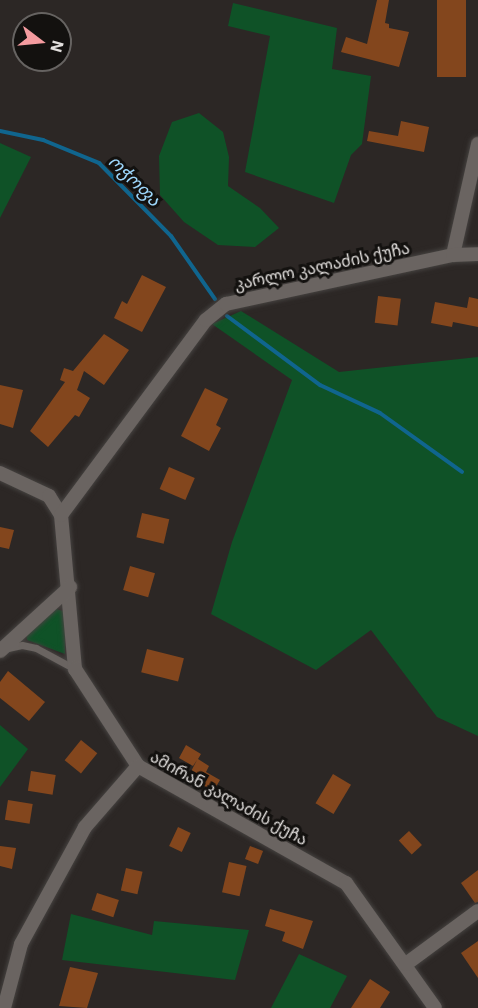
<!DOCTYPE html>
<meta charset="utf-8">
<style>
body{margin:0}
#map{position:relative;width:478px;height:1008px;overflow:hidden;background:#2c2725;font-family:"IBM Plex Sans","Noto Sans Georgian",sans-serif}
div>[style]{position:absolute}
.green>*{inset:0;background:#0f5227}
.stream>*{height:4px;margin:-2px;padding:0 2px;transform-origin:2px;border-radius:2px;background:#10658e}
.building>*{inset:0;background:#83461d;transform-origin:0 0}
.roads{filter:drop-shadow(0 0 2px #454240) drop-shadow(0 0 2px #454240)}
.service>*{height:7px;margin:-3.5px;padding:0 3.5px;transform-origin:3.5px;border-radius:3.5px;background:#6a6461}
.minor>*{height:14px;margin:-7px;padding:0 7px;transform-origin:7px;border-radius:7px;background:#6a6461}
span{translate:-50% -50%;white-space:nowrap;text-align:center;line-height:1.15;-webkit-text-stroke:6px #13110f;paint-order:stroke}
.street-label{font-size:16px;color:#e2dfdd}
.water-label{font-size:18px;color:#9dd6fb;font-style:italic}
.north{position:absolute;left:12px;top:12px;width:60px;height:60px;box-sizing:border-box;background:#13110f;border:2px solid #666361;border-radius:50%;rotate:106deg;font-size:16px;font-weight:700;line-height:24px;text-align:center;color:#e2dfdd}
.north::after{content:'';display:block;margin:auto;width:21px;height:27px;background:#f49b9f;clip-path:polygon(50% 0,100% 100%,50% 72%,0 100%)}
</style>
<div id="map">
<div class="green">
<i style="clip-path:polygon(233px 3px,337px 28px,332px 69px,371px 76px,362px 144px,351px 155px,334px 203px,245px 172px,270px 36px,228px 26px)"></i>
<i style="clip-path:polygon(199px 113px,223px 132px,229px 157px,228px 186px,260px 208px,279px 228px,255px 247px,218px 245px,184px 222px,160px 195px,159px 156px,172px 122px)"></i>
<i style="clip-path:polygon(0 143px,31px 157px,0 218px)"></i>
<i style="clip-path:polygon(241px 311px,339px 372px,478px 357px,478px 736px,437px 717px,371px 630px,316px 670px,211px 614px,232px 542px,292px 380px,212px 324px)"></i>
<i style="clip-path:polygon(56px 609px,63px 611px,65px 619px,65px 654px,27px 640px,26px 634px)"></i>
<i style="clip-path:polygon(0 725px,28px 749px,0 787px)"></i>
<i style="clip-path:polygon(71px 914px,152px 935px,154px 921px,249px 930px,235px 980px,62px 960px)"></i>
<i style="clip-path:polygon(299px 954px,347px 976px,330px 1008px,271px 1008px)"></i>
</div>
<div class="stream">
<i style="left:0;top:131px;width:44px;rotate:11.8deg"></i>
<i style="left:43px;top:140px;width:61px;rotate:22.3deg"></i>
<i style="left:99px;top:163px;width:103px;rotate:45.4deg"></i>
<i style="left:171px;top:236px;width:77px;rotate:55.1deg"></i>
<i style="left:227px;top:316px;width:116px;rotate:36.6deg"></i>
<i style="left:320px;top:385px;width:66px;rotate:25deg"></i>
<i style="left:380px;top:413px;width:101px;rotate:35.7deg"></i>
</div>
<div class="building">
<i style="clip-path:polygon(377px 0,389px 0,385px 23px,389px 24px,389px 28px,409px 32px,399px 67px,341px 52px,346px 37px,367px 44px)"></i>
<i style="left:437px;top:0;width:29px;height:77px"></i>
<i style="clip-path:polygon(401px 121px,429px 127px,424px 152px,367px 141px,369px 131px,398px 136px)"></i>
<i style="clip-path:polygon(142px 275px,166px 287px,142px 332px,114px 318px,122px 301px,127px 304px)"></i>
<i style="left:378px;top:296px;width:23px;height:27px;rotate:7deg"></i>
<i style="clip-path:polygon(469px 297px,478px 299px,478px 327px,453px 322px,452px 327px,431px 323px,435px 302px,467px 308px)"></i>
<i style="clip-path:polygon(104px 334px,129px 350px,104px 385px,84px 371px,77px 390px,90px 398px,79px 417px,75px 415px,48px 447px,30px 431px,65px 382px,60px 380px,64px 368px,73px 371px)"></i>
<i style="clip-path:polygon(0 385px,23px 390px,13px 428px,0 424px)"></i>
<i style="clip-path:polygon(205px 388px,228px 399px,216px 425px,221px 428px,209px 451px,181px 436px)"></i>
<i style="left:169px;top:467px;width:28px;height:24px;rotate:23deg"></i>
<i style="left:142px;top:513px;width:28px;height:25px;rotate:13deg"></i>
<i style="clip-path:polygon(0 527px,14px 530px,9px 549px,0 547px)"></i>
<i style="left:130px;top:566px;width:26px;height:25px;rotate:16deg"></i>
<i style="left:147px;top:649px;width:38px;height:24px;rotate:14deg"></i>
<i style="clip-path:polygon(8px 671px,45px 702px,29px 721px,0 698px,0 682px)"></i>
<i style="left:81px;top:740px;width:21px;height:26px;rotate:39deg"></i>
<i style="clip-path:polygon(186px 745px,201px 754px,198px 759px,209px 766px,206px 772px,220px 780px,214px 790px,187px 779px,197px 760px,193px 766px,179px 758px)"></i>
<i style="left:31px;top:771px;width:25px;height:20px;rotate:9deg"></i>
<i style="left:333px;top:774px;width:21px;height:34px;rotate:31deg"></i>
<i style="left:8px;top:800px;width:25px;height:20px;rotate:9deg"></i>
<i style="left:178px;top:827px;width:14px;height:21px;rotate:25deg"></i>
<i style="left:409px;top:831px;width:19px;height:14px;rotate:47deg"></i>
<i style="clip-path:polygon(0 846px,16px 848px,12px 869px,0 866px)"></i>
<i style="left:250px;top:846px;width:14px;height:14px;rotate:21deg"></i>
<i style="left:229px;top:862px;width:18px;height:31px;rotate:13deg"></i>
<i style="left:126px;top:868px;width:17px;height:23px;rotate:13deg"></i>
<i style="clip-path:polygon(478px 870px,478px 902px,475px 903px,461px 883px)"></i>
<i style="left:97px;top:893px;width:23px;height:18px;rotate:18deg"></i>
<i style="clip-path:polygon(270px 909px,313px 921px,303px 949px,282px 941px,285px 932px,265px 926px)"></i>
<i style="clip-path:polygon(478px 941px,478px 978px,461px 953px)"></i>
<i style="clip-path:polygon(70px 967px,98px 973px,87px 1008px,59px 1006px)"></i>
<i style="clip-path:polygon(370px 979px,390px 992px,380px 1008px,351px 1008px)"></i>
</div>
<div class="roads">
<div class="service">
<i style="left:8px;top:648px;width:14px;rotate:-12deg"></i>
<i style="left:22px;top:645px;width:14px;rotate:12deg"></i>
<i style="left:36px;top:648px;width:44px;rotate:28.3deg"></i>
</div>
<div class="minor">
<i style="left:453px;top:255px;width:114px;rotate:-77.3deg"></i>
<i style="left:0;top:473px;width:54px;rotate:25.1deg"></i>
<i style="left:49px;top:496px;width:22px;rotate:58deg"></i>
<i style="left:61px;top:515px;width:155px;rotate:84.8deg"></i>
<i style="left:75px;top:669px;width:116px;rotate:57deg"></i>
<i style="left:138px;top:766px;width:239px;rotate:29.4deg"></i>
<i style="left:346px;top:883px;width:153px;rotate:54.5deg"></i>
<i style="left:61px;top:515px;width:243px;rotate:-53.4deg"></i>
<i style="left:206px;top:320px;width:26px;rotate:-39deg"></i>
<i style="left:226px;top:304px;width:232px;rotate:-12.2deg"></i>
<i style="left:453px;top:255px;width:25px;rotate:-2deg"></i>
<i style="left:0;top:651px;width:95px;rotate:-42.4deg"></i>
<i style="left:406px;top:964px;width:89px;rotate:-36.4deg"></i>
<i style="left:4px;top:1008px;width:66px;rotate:-75.1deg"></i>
<i style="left:21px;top:944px;width:133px;rotate:-61.3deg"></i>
<i style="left:85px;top:827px;width:81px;rotate:-49deg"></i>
</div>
</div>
<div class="street-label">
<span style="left:322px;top:266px;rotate:-12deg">კარლო კალაძის ქუჩა</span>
<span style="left:229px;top:798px;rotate:29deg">ამირან კალაძის ქუჩა</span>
</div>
<div class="water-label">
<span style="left:134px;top:181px;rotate:44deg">ოჭოფა</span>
</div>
<div class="north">N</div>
</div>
